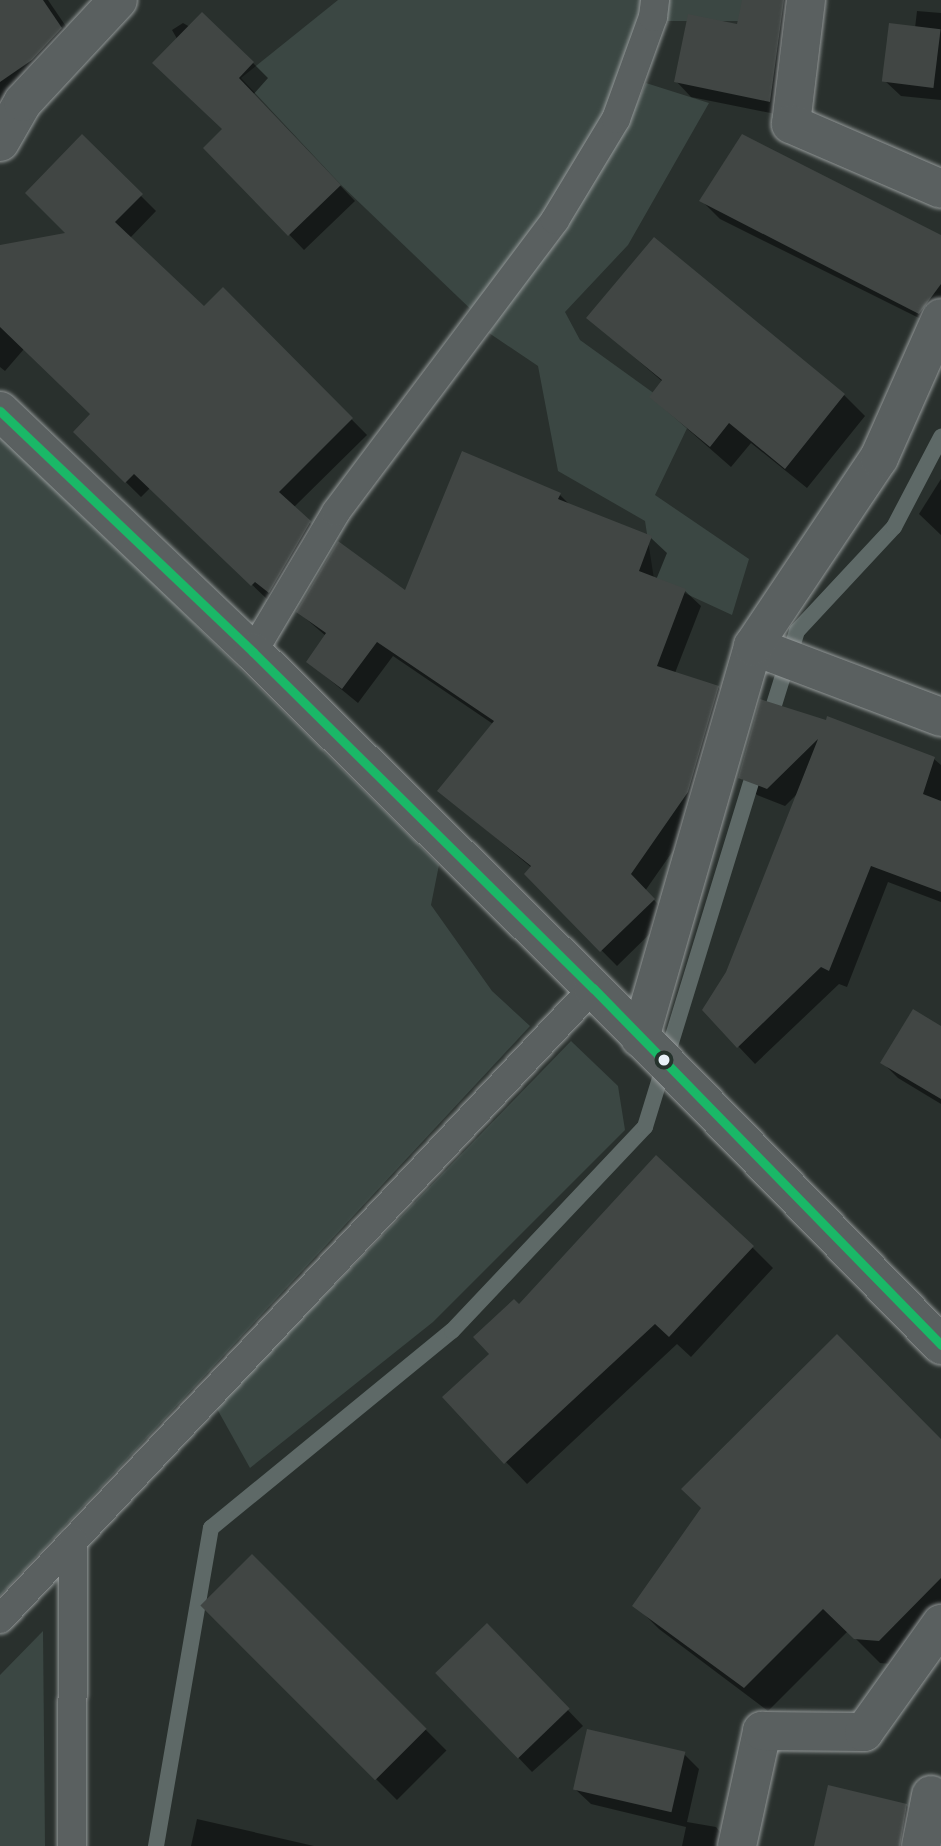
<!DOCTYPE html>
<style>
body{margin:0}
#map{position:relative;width:941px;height:1846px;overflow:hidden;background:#29302d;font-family:Dekko,sans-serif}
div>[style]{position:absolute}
.green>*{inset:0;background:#3b4743;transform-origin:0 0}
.shadow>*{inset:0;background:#0007;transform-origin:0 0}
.stream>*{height:16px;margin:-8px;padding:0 8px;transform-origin:8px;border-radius:8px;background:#5e6967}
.building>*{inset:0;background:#414644;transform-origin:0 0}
.roads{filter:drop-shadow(0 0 2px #959a9a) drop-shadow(0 0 2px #959a9a)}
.service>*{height:28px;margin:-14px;padding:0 14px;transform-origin:14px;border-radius:14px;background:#5a6060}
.minor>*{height:38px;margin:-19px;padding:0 19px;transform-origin:19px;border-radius:19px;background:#5a6060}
.secondary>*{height:38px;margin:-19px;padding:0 19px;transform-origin:19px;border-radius:19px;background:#5a6060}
.bus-1>*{height:9px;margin:-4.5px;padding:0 4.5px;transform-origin:4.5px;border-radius:4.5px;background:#1ab867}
.dots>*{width:19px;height:19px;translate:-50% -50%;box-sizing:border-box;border:4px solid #26332d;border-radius:50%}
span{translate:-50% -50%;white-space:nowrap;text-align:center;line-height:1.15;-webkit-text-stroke:7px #26332d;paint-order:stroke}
</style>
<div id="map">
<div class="green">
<i style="clip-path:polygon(338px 0,655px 0,616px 119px,481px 319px,341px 185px,241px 78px)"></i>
<i style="left:666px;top:0;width:79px;height:21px"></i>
<i style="clip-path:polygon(646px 83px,709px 103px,628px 245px,565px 312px,580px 340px,691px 420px,655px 495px,749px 559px,732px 615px,654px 579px,645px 521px,558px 471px,538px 366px,489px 333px,624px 132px)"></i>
<i style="clip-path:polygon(0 432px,439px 865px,431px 905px,492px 991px,530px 1026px,0 1596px)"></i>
<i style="clip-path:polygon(571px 1041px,618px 1086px,625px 1130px,433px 1322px,250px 1468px,216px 1407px)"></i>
<i style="clip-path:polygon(43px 1631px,45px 1846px,0 1846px,0 1675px)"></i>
</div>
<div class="shadow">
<i style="clip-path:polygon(0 0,48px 0,82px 50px,0 116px)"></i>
<i style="clip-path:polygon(744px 0,808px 0,785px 116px,691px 97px,676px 81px,739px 26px)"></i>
<i style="clip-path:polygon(917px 11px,941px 13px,941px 100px,901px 96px,885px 81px,915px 28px)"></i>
<i style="clip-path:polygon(183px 23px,253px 63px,268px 78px,253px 95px,355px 201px,304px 250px,205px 147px,230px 131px,172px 30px)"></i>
<i style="clip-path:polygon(82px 137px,156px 211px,130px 238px,204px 309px,223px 289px,367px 435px,294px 507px,325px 538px,268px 600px,150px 488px,141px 497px,75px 432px,93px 414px,24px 349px,5px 371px,0 367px,0 247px,68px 234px)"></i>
<i style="clip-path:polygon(701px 200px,941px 237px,941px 329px,720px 219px)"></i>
<i style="clip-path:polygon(589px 318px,844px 395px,865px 416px,807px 488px,751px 443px,731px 467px,651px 397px,663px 382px)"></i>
<i style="clip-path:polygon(941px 479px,941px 535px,919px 514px)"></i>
<i style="clip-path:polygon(560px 495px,571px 506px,651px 538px,667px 553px,656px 580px,685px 591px,701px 606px,675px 673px,718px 687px,733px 702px,703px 808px,645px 891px,669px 915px,617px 966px,526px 874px,532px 868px,440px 791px,493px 724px,393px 656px,358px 703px,308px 662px,326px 636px,298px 612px,406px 592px)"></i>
<i style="clip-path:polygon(762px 701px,934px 759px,941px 765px,941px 902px,888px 882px,847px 987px,839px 984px,755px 1064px,738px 1046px,728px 973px,799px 792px,785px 806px,757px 795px,740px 777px)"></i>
<i style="clip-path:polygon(941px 1028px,941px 1104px,898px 1078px,882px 1062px)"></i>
<i style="clip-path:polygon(752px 1247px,773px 1268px,691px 1357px,677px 1344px,527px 1484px,444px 1397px,491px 1354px,519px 1306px)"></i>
<i style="clip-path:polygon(941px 1441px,941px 1626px,903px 1665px,880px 1663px,848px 1631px,768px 1711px,659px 1629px,635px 1605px)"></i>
<i style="left:252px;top:1556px;width:275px;height:70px;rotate:45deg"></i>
<i style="clip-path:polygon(502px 1641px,583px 1726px,532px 1772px,437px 1672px)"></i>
<i style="clip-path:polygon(684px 1754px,699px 1769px,687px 1822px,716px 1827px,731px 1846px,682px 1846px,686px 1827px,591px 1804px,575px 1789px)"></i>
<i style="clip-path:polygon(906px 1805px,923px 1822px,920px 1846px,815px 1846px)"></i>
<i style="clip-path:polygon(197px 1819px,314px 1846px,191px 1846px)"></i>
</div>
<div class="stream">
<i style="left:768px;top:724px;width:97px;rotate:-72.7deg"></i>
<i style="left:797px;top:631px;width:142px;rotate:-47deg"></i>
<i style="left:894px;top:527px;width:102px;rotate:-62.4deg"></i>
<i style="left:156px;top:1846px;width:323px;rotate:-80.2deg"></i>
<i style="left:211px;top:1528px;width:311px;rotate:-39.3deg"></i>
<i style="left:452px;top:1331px;width:281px;rotate:-46.6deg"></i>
<i style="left:645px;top:1127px;width:382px;rotate:-72.9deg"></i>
</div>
<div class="building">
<i style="clip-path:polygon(0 0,43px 0,62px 28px,32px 60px,0 82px)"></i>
<i style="clip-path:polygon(742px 0,784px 0,770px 102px,674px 82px,688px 14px,737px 24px)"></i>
<i style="clip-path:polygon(202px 12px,254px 62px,239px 78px,341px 185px,288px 236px,203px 148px,222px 129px,152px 63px)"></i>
<i style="left:889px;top:23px;width:52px;height:59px;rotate:7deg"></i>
<i style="clip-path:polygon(82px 134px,143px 194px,115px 222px,204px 306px,223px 287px,353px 418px,279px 492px,311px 521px,269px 593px,255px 582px,251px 586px,134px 474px,125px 483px,73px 432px,90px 414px,0 327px,0 245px,65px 233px,25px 193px)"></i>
<i style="clip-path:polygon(742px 134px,941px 235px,941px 284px,919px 314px,699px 201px)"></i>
<i style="clip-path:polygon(654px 237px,845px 394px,785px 469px,729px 423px,710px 447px,649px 397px,662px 380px,586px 318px)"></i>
<i style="clip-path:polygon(462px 451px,561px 493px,558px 499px,652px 536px,639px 571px,686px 589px,657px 666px,719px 686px,688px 792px,631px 874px,655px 899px,600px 952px,524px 874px,531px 866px,437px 791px,494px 721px,377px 642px,342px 689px,306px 662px,326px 633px,296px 612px,338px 541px,405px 590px)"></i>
<i style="clip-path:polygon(760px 699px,826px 720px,827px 716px,935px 757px,923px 794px,941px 801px,941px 892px,871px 866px,829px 971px,821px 967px,737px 1048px,702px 1010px,726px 972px,818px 739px,767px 789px,738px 778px)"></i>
<i style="clip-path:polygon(913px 1009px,941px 1026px,941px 1099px,880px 1063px)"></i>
<i style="clip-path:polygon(656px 1155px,754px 1246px,669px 1337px,655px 1324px,504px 1464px,442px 1397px,489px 1354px,473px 1337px,514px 1299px,519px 1304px)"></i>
<i style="clip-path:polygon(837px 1334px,941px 1439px,941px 1578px,879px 1641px,854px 1639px,823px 1609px,744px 1688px,632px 1606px,701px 1508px,681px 1489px)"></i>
<i style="left:252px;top:1554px;width:247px;height:73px;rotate:45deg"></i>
<i style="left:487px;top:1623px;width:119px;height:72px;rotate:46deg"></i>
<i style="left:587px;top:1729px;width:101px;height:62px;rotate:13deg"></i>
<i style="clip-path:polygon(828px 1785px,907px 1804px,900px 1846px,814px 1846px)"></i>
</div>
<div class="roads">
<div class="service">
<i style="left:253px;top:652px;width:163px;rotate:-59.3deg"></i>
<i style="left:336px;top:512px;width:365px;rotate:-53.1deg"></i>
<i style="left:555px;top:220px;width:118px;rotate:-58.9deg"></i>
<i style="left:616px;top:119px;width:109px;rotate:-70.1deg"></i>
<i style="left:653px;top:17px;width:17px;rotate:-83deg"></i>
<i style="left:0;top:1619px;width:866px;rotate:-46.78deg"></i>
<i style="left:72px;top:1846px;width:305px;rotate:-89.8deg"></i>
</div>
<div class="minor">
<i style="left:806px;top:0;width:125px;rotate:96.9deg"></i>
<i style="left:791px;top:124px;width:163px;rotate:23.4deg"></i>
<i style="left:0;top:142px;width:46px;rotate:-60.1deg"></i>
<i style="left:23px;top:102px;width:139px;rotate:-47deg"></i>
<i style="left:753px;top:646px;width:201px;rotate:20.7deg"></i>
<i style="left:640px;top:1038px;width:408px;rotate:-73.9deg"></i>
<i style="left:753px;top:646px;width:226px;rotate:-56.2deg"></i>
<i style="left:879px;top:458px;width:153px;rotate:-66.1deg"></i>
<i style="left:737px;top:1846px;width:118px;rotate:-77.7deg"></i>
<i style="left:762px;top:1731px;width:102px;rotate:0.6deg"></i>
<i style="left:864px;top:1732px;width:133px;rotate:-54.5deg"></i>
<i style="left:921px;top:1846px;width:52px;rotate:-78.9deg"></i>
</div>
<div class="secondary">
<i style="left:0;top:411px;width:349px;rotate:43.6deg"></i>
<i style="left:253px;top:652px;width:478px;rotate:44.7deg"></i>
<i style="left:593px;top:988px;width:499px;rotate:45.7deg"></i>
</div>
</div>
<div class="bus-1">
<i style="left:0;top:411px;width:349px;rotate:43.6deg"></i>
<i style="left:253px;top:652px;width:478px;rotate:44.7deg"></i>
<i style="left:593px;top:988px;width:499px;rotate:45.7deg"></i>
</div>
<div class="dots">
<i style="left:664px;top:1060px;background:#e8f1f8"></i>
</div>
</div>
